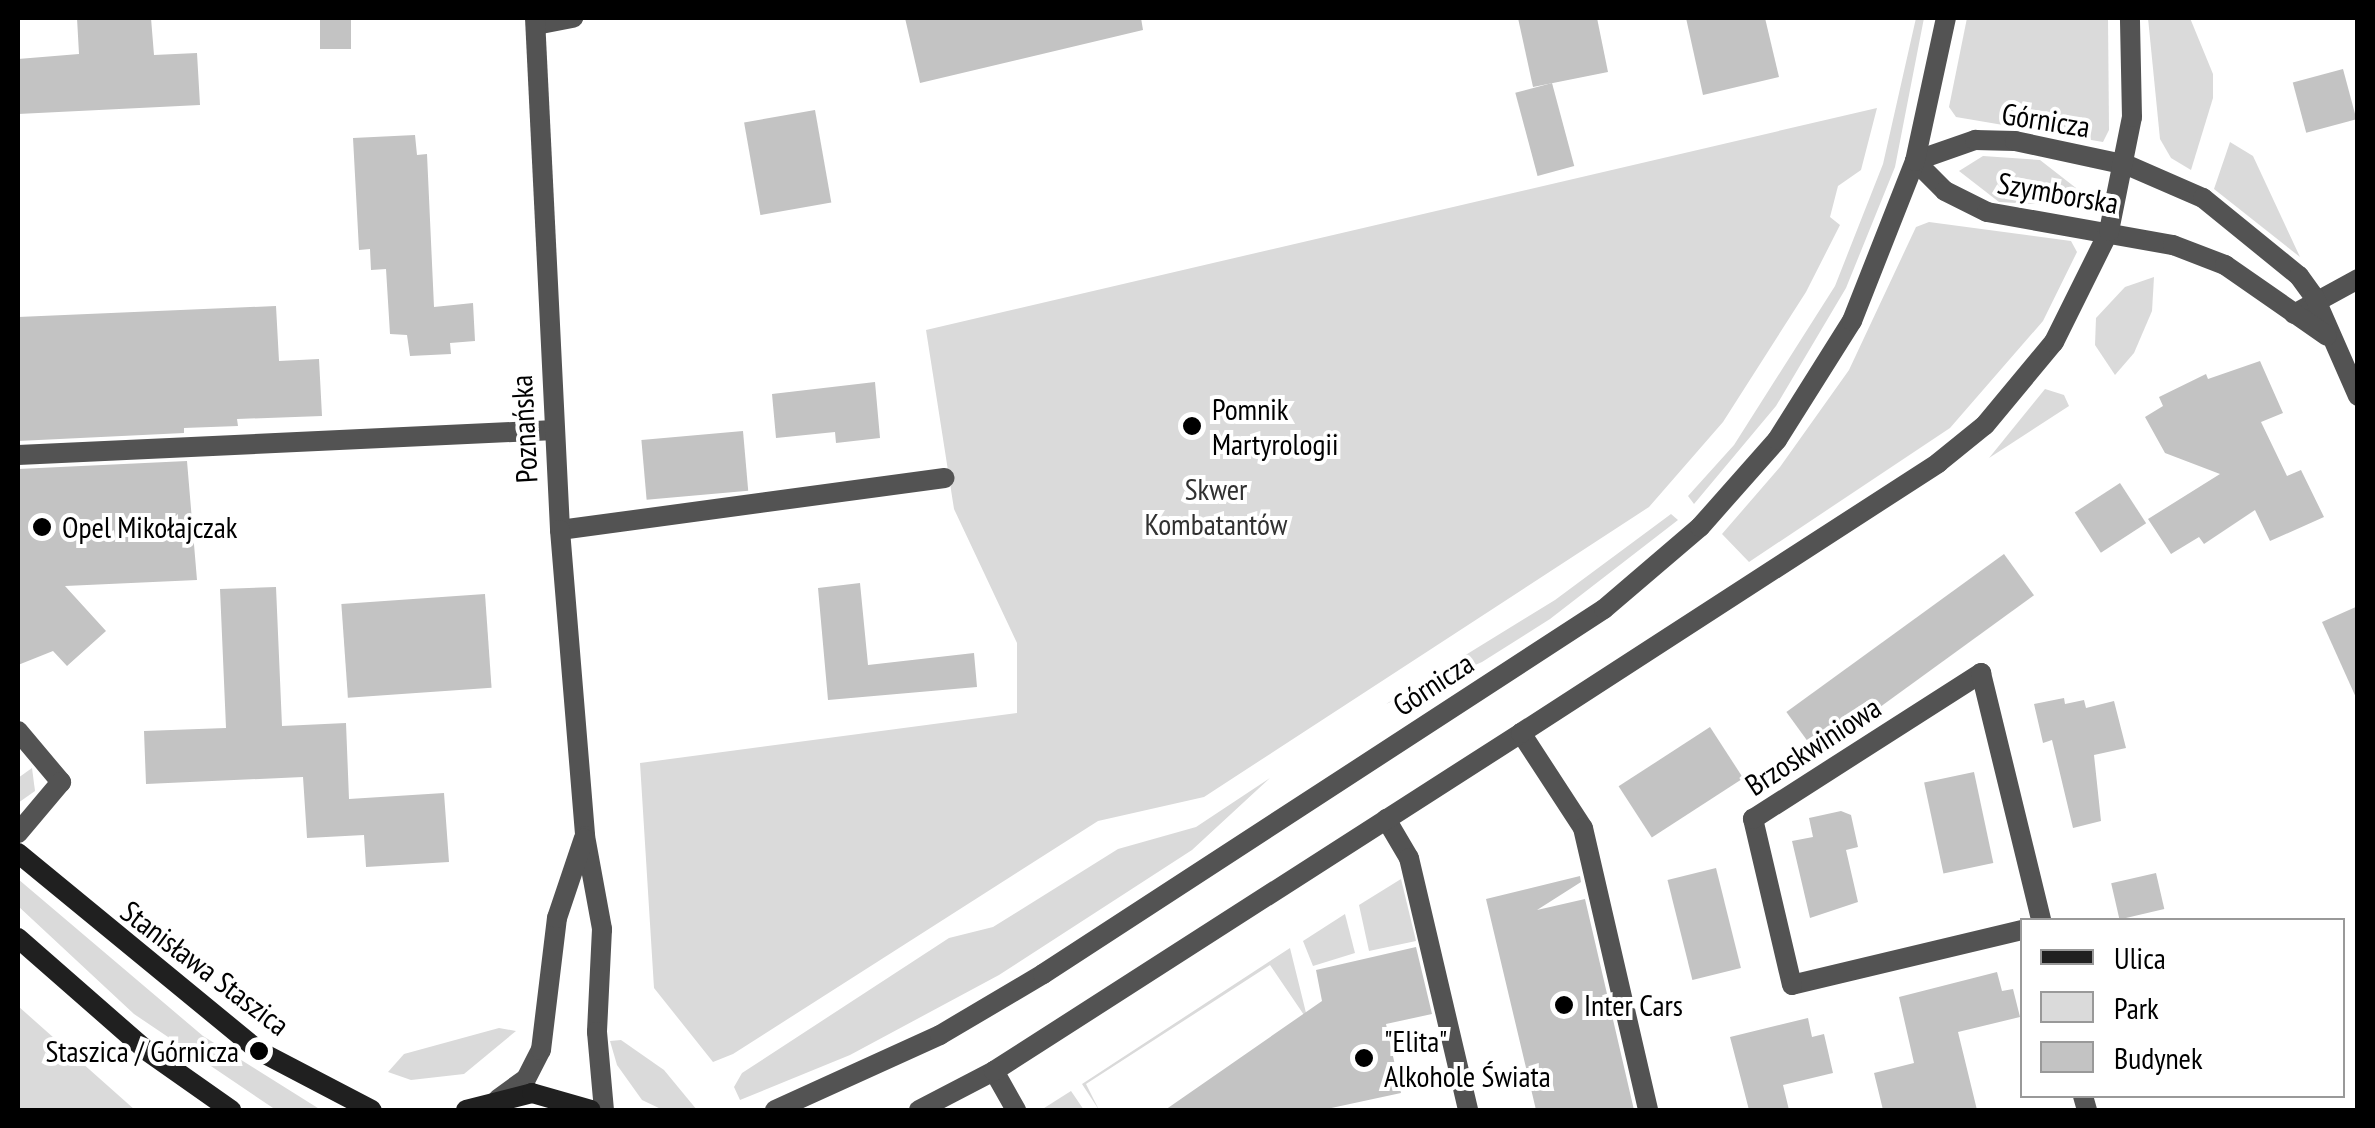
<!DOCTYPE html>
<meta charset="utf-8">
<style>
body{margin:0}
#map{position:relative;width:2375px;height:1128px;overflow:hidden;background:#fff;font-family:"PT Sans Narrow",sans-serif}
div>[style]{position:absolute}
.green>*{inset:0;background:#dadada}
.building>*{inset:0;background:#c3c3c3;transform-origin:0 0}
.service>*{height:20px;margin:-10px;padding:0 10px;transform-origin:10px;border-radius:10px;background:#535353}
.minor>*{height:20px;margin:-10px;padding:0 10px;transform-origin:10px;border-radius:10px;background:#535353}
.tertiary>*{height:20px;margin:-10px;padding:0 10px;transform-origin:10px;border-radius:10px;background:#535353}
.secondary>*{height:20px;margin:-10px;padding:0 10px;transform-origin:10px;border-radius:10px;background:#202020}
.dots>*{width:28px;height:28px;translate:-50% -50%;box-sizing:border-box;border:5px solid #fff;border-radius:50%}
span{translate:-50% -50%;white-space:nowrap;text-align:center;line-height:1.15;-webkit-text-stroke:8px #fff;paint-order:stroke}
.street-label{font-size:30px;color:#000}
.poi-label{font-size:30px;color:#000}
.left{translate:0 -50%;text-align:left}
.right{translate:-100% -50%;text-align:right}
.park-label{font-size:30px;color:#313131}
.frame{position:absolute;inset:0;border:20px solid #000;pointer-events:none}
.legend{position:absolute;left:2020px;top:918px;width:325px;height:180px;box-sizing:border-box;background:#fff;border:2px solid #999;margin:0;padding:12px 18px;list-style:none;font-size:30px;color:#000}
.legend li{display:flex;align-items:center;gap:20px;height:50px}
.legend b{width:50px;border:2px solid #999}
</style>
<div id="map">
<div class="green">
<i style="clip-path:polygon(1916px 18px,1924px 18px,1895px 167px,1846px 288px,1776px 406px,1694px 504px,1688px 496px,1734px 445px,1835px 286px,1883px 164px)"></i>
<i style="clip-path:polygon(1967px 18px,2108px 18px,2109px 130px,2103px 142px,1956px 117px,1949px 107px)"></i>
<i style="clip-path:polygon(2148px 18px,2190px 18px,2213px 74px,2213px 98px,2191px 170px,2171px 158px,2160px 139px)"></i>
<i style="clip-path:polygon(1877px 108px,1861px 170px,1838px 186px,1830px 217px,1840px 225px,1806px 292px,1723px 422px,1649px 507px,1204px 797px,1098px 821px,733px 1054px,713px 1062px,654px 988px,640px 763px,1017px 713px,1017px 643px,954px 509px,926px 330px)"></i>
<i style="clip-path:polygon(2230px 142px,2253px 156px,2300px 257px,2214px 189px)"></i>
<i style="clip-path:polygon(1983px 156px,2040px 160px,2076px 188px,2070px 199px,2053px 205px,1999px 202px,1959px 171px)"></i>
<i style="clip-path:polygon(1929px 222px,2071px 241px,2077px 252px,2043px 321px,1950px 428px,1749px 562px,1722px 534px,1780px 467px,1849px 370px,1916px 227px)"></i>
<i style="clip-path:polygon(2154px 277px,2152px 311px,2134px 353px,2115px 375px,2095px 345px,2096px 318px,2125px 287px)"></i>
<i style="clip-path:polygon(2045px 389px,2064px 395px,2069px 406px,1989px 458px)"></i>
<i style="clip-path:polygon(1671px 514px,1678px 520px,1550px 619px,1482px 662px,1386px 704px,1555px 600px)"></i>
<i style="clip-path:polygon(32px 768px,35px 791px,18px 803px,18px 778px)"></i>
<i style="clip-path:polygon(1270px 778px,1192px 850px,999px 975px,850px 1055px,740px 1100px,734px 1087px,742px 1073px,949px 938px,993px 927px,1118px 849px,1196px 827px)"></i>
<i style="clip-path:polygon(18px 879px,203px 1036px,321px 1110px,276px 1110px,134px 1014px,18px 906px)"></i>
<i style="clip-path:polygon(1401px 879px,1416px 941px,1369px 951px,1359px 905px)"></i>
<i style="clip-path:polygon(1345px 914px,1355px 953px,1313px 966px,1303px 941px)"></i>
<i style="clip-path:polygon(1290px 948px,1330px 1110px,1314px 1110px,1295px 1034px,1304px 1015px,1270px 965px,1086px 1084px,1099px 1110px,1082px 1084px)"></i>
<i style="clip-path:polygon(18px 1006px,135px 1110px,18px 1110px)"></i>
<i style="clip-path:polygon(499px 1028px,516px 1031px,464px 1074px,411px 1080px,388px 1072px,404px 1054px)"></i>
<i style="clip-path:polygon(621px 1040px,664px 1070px,697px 1110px,663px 1110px,642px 1100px,617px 1065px,610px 1041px)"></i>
<i style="clip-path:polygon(1071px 1091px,1084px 1110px,1041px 1110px)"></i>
</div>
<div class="building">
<i style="clip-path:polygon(77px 18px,151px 18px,154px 55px,197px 53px,200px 105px,18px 114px,18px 59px,79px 54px)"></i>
<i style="left:320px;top:18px;width:31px;height:31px"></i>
<i style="clip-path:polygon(905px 18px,1141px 18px,1143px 30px,920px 83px)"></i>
<i style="clip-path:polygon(1518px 18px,1597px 18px,1608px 72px,1533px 87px)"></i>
<i style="clip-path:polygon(1686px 18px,1765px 18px,1779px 77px,1703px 95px)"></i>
<i style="left:2343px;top:69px;width:52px;height:52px;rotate:75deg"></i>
<i style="left:1552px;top:83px;width:86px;height:38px;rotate:75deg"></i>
<i style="left:815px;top:110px;width:94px;height:72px;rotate:80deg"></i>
<i style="clip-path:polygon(415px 135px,417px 155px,427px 154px,434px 307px,473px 303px,475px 341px,450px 343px,451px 354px,410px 356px,407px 335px,390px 334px,386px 269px,371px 270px,370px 249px,359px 250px,353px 138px)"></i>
<i style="clip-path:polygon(276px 306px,279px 361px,319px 359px,322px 416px,237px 419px,238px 426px,184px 428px,184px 433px,18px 441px,18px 317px)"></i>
<i style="clip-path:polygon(2260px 361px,2283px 413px,2261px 422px,2287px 476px,2301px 470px,2324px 517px,2270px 541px,2255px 510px,2204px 544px,2199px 537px,2171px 554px,2148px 519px,2220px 474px,2165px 453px,2145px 417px,2163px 406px,2159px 397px,2206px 374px,2208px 379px)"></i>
<i style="clip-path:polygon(875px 382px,880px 438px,836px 443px,835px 432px,776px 438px,772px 394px)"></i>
<i style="left:743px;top:431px;width:60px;height:102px;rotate:85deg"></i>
<i style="clip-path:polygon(187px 461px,197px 580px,65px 586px,106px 631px,67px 666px,53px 651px,18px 665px,18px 469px)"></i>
<i style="left:2120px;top:483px;width:48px;height:54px;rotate:57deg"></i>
<i style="left:2004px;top:554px;width:51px;height:269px;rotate:54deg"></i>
<i style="clip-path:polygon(860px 583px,868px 665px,974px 653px,977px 687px,828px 700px,818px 588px)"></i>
<i style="clip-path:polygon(276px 587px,282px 726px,346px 723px,349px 799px,444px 793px,449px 862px,366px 867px,364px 835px,307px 838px,303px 777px,146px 784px,144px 731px,226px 728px,220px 589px)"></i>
<i style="left:485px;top:594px;width:94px;height:144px;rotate:86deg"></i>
<i style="clip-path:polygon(2358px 606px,2358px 702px,2322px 622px)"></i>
<i style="clip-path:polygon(2064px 698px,2065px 704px,2084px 700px,2086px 708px,2114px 701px,2126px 748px,2094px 755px,2101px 821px,2073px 828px,2052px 740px,2043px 743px,2034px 704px)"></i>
<i style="left:1710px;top:727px;width:61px;height:109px;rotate:57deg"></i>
<i style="left:1974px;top:772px;width:93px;height:51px;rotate:78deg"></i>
<i style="clip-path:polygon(1841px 811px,1851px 815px,1858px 847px,1846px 850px,1858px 902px,1810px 918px,1792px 841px,1813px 837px,1809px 818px)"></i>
<i style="left:1716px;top:868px;width:103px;height:50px;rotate:76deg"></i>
<i style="left:2156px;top:873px;width:37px;height:46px;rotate:77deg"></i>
<i style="clip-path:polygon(1580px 876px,1581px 882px,1537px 910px,1585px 899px,1634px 1110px,1536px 1110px,1486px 899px)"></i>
<i style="clip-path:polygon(1416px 947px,1432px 1014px,1386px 1024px,1401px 1093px,1322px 1110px,1165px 1110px,1322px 1001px,1316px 970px)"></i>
<i style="clip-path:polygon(1997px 972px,2002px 991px,2013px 989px,2020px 1017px,1958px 1032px,1977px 1110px,1883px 1110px,1874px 1073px,1914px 1063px,1899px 997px)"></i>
<i style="clip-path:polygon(1808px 1018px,1812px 1037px,1824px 1034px,1833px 1073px,1783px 1085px,1789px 1110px,1749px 1110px,1730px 1037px)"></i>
</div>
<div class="service">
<i style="left:536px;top:25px;width:38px;rotate:-11deg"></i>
<i style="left:18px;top:455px;width:537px;rotate:-2.67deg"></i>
<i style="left:560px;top:530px;width:388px;rotate:-7.7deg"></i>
<i style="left:18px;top:731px;width:67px;rotate:49.9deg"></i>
<i style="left:61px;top:782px;width:67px;rotate:130.1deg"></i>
<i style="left:1521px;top:733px;width:113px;rotate:56.9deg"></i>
<i style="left:1583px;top:828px;width:289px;rotate:77deg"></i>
<i style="left:1386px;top:819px;width:45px;rotate:59.5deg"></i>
<i style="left:1409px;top:858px;width:259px;rotate:76.8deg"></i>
<i style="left:994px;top:1071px;width:45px;rotate:60.6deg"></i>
</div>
<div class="minor">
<i style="left:2294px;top:314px;width:73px;rotate:-28.7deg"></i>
<i style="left:2022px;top:930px;width:236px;rotate:166.6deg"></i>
<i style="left:1792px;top:985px;width:171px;rotate:-103.2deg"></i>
<i style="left:1753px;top:819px;width:271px;rotate:-32.6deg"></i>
<i style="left:1981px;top:673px;width:254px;rotate:76.3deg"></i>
<i style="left:2083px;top:1096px;width:15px;rotate:74deg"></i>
</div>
<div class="tertiary">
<i style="left:535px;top:18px;width:513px;rotate:87.2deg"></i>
<i style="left:560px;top:530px;width:307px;rotate:85.3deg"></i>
<i style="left:585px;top:836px;width:95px;rotate:79.6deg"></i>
<i style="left:602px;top:929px;width:103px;rotate:92.8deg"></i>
<i style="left:597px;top:1032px;width:78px;rotate:84.9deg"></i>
<i style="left:1915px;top:161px;width:64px;rotate:-19.3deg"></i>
<i style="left:1975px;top:140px;width:40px;rotate:1.4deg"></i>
<i style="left:2015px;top:141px;width:115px;rotate:12.1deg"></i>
<i style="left:2127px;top:165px;width:83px;rotate:23.5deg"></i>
<i style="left:2203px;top:198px;width:124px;rotate:39.1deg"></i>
<i style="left:2299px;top:276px;width:27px;rotate:54deg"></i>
<i style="left:2315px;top:298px;width:107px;rotate:66.3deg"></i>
<i style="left:1915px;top:161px;width:42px;rotate:45deg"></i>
<i style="left:1945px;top:191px;width:47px;rotate:26.6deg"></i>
<i style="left:1987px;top:212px;width:189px;rotate:10.1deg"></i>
<i style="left:2173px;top:245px;width:56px;rotate:21deg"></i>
<i style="left:2225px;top:265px;width:124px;rotate:34.8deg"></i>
<i style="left:498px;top:1099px;width:34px;rotate:-36deg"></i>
<i style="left:526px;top:1079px;width:33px;rotate:-63deg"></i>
<i style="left:541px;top:1050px;width:133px;rotate:-83.1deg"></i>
<i style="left:557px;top:918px;width:84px;rotate:-71.4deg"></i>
<i style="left:775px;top:1110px;width:181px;rotate:-24.4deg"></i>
<i style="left:940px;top:1035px;width:120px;rotate:-30.6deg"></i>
<i style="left:1043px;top:974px;width:669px;rotate:-33.05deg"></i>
<i style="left:1604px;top:609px;width:126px;rotate:-40.5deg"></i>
<i style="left:1700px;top:527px;width:116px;rotate:-48.5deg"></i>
<i style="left:1777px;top:440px;width:141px;rotate:-57.8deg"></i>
<i style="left:1852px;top:321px;width:172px;rotate:-68.5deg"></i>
<i style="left:1915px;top:161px;width:146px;rotate:-77.8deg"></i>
<i style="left:919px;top:1110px;width:85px;rotate:-27.5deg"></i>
<i style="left:994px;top:1071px;width:626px;rotate:-32.67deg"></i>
<i style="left:1521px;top:733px;width:497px;rotate:-32.9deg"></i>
<i style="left:1938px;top:463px;width:60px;rotate:-39deg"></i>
<i style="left:1985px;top:425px;width:108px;rotate:-50.3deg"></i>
<i style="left:2054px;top:342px;width:124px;rotate:-63.6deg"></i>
<i style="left:2109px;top:231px;width:116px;rotate:-78.6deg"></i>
<i style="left:2132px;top:117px;width:99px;rotate:-91.2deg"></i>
</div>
<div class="secondary">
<i style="left:18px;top:853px;width:312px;rotate:39.4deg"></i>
<i style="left:259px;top:1051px;width:127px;rotate:27.6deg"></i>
<i style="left:18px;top:938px;width:171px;rotate:41.2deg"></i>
<i style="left:147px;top:1051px;width:103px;rotate:35.1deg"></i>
<i style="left:466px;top:1110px;width:68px;rotate:-14.4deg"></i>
<i style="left:532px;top:1093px;width:61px;rotate:16.1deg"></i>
</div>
<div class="dots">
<i style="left:1192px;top:426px;background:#000"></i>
<i style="left:42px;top:527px;background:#000"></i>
<i style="left:1564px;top:1005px;background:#000"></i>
<i style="left:259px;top:1051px;background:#000"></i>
<i style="left:1364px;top:1058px;background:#000"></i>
</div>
<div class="street-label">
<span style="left:2046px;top:120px;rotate:9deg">Górnicza</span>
<span style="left:2058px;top:193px;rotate:10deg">Szymborska</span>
<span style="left:524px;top:429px;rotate:-93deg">Poznańska</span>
<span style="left:1433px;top:684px;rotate:-33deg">Górnicza</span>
<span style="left:1813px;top:746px;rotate:-33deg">Brzoskwiniowa</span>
<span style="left:205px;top:968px;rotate:37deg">Stanisława Staszica</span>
</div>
<div class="poi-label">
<span class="left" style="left:1212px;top:426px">Pomnik<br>Martyrologii</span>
<span class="left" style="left:62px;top:527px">Opel Mikołajczak</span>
<span class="left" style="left:1584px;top:1005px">Inter Cars</span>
<span class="left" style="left:1384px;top:1058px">"Elita"<br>Alkohole Świata</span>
<span class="right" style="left:239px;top:1051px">Staszica / Górnicza</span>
</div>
<div class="park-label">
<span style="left:1216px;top:506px">Skwer<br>Kombatantów</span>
</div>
<div class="frame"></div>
<ul class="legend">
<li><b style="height:12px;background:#202020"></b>Ulica</li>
<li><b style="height:28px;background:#dadada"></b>Park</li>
<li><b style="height:28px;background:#c3c3c3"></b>Budynek</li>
</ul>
</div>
